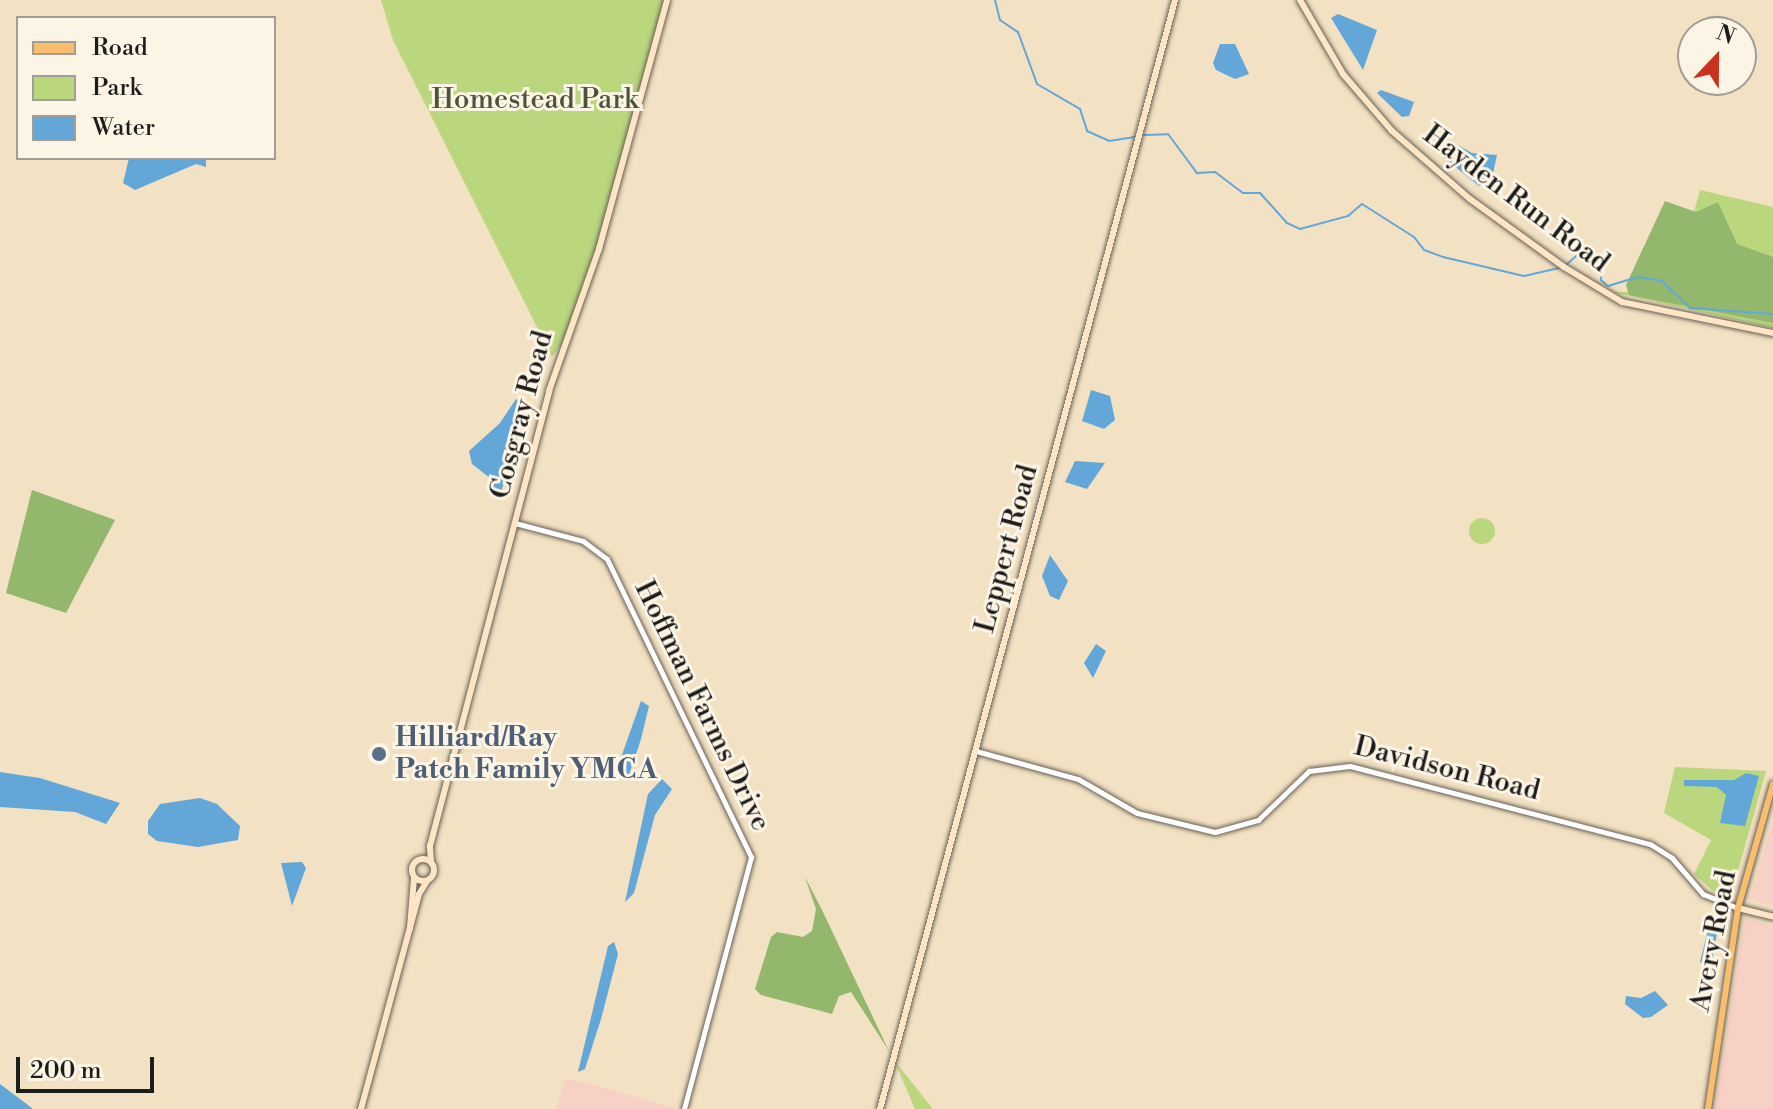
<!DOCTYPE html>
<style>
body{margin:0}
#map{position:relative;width:1773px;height:1109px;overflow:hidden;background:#f3e1c3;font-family:"Libre Bodoni",serif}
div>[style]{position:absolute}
.built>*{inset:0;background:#f7d1c6}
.green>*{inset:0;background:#bad77e}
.round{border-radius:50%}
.forest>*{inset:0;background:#93b86d}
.water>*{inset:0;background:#63a7d8}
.stream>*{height:2px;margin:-1px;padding:0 1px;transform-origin:1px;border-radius:1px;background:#63a7d8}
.roads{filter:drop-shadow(0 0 2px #676156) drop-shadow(0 0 2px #676156)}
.tertiary>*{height:5px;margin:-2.5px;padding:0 2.5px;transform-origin:2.5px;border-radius:2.5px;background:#fff}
.secondary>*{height:6px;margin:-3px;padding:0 3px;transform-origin:3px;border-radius:3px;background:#fde5c5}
.secondary>.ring{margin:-3px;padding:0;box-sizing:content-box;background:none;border:6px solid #fde5c5;border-radius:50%}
.primary>*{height:6px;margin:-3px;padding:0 3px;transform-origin:3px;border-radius:3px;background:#f9be6d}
.dots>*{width:22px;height:22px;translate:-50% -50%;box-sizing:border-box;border:4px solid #fcf5e5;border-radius:50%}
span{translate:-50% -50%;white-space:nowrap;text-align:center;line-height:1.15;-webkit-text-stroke:6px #fcf5e5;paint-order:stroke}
.park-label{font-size:28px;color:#4b5439}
.street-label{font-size:28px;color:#1c1c1c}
.service-label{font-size:28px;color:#4e5e75;font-weight:700}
.left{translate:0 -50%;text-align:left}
.legend{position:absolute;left:16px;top:16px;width:260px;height:144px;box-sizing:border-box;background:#fcf5e5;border:2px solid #a29e95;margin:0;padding:10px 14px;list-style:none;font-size:24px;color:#1c1c1c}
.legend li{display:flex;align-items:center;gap:16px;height:40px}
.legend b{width:40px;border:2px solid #a29e95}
.north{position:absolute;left:1677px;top:16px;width:80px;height:80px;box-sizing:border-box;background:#fcf5e5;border:2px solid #a29e95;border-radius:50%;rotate:22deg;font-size:22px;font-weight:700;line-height:32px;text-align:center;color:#1c1c1c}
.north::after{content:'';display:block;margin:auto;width:28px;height:36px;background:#c8321e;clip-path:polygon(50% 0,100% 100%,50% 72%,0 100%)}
.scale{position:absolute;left:16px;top:1057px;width:138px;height:36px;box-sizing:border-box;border:4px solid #1c1c1c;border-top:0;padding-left:10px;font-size:24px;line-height:28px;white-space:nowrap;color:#1c1c1c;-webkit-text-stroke:6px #fcf5e5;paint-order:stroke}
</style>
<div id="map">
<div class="built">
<i style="clip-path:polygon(1773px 820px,1773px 906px,1750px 899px)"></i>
<i style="clip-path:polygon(1745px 918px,1773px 926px,1773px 1109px,1715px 1109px)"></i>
<i style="clip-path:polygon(565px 1079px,587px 1083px,679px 1109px,556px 1109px)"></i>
</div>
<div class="green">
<i style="clip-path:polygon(381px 0,667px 0,596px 259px,562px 344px,552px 357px,393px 40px)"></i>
<i style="clip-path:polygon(1700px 190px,1773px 207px,1773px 328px,1612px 292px,1672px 292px)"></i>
<i class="round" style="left:1469px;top:518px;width:26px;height:26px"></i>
<i style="clip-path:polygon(1675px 767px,1766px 771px,1731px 896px,1713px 891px,1694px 874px,1711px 840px,1664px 813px)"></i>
<i style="clip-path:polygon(894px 1060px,933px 1109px,915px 1109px)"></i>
</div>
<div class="forest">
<i style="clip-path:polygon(1665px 201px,1696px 212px,1718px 202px,1737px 244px,1773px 257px,1773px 323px,1629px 295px,1626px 285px)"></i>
<i style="clip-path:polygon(32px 490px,115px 520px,66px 613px,6px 593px)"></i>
<i style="clip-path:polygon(805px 877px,822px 910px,889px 1051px,851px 992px,839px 996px,832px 1014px,761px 995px,755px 989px,771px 937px,777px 932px,803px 937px,812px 931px,816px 909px)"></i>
</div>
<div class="water">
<i style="clip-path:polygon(1338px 14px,1377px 30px,1363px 70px,1331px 18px)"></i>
<i style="clip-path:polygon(1220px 44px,1235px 44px,1249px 74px,1235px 79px,1216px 70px,1213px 63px)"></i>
<i style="clip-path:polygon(1381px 90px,1414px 102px,1409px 116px,1402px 117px,1377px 93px)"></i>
<i style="clip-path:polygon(1451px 141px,1472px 153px,1497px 155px,1491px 183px,1479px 186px,1443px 157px,1438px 142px)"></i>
<i style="clip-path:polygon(129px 158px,206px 158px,206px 167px,196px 164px,135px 190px,123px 183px)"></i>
<i style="clip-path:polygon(1091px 390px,1110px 396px,1115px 420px,1104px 429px,1082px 421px)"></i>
<i style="clip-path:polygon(516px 399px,524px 404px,516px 443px,500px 496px,493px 497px,488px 492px,490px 478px,472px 464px,469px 451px,500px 423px)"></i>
<i style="clip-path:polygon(1075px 461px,1105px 463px,1087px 489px,1065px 482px)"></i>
<i style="clip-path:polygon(1050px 555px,1068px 581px,1059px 600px,1050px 596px,1042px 576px)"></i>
<i style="clip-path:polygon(1096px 644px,1106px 651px,1093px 678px,1084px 663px)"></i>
<i style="clip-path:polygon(641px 701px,649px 706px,641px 739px,629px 775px,621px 778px,617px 769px)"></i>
<i style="clip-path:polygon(0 772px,40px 778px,120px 803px,106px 824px,75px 812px,0 807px)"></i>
<i style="clip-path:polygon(1746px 773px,1759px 776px,1745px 826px,1720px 823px,1726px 795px,1717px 787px,1684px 786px,1684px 780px,1734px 780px)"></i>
<i style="clip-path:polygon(662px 779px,672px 789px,655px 815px,634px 893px,625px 902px,648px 794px)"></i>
<i style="clip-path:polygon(200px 798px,217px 804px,240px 826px,238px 840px,198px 847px,157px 841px,148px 834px,148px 821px,160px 804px)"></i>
<i style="clip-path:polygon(302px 862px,306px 868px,292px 906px,281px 863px)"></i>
<i style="clip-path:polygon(1716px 917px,1719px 921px,1711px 968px,1700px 962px,1711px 918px)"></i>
<i style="clip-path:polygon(614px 942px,618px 954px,601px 1019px,585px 1069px,578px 1072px,608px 946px)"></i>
<i style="clip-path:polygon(1655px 991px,1668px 1005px,1651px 1017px,1643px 1018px,1625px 1004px,1626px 996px,1641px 998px)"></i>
<i style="clip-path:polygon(0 1084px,32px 1108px,32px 1109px,0 1109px)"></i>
</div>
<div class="stream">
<i style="left:995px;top:0;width:21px;rotate:76deg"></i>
<i style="left:1000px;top:20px;width:22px;rotate:34deg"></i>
<i style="left:1018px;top:32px;width:55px;rotate:69.9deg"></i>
<i style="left:1037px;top:84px;width:50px;rotate:30.2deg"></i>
<i style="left:1080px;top:109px;width:23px;rotate:72deg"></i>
<i style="left:1087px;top:131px;width:24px;rotate:24deg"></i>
<i style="left:1109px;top:141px;width:26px;rotate:-9deg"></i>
<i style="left:1144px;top:135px;width:24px;rotate:-2deg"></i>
<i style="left:1168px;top:134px;width:49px;rotate:53.4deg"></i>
<i style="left:1197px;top:173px;width:18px;rotate:-3deg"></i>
<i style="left:1215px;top:172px;width:35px;rotate:37deg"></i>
<i style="left:1243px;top:193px;width:17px"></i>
<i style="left:1260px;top:193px;width:40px;rotate:48deg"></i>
<i style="left:1287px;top:223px;width:14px;rotate:25deg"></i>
<i style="left:1300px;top:229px;width:50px;rotate:-15.2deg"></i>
<i style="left:1348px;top:216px;width:18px;rotate:-41deg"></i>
<i style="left:1362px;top:204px;width:62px;rotate:32.4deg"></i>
<i style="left:1414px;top:237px;width:16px;rotate:52deg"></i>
<i style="left:1424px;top:250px;width:20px;rotate:20deg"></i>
<i style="left:1443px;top:257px;width:83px;rotate:13.2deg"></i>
<i style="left:1524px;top:276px;width:36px;rotate:-13deg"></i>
<i style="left:1567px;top:264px;width:20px;rotate:-41deg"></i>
<i style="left:1582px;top:251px;width:20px;rotate:15deg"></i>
<i style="left:1601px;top:256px;width:24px;rotate:90deg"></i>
<i style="left:1601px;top:280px;width:9px;rotate:41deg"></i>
<i style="left:1608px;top:286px;width:31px;rotate:-17deg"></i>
<i style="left:1638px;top:277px;width:24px;rotate:9deg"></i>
<i style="left:1662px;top:281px;width:39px;rotate:44deg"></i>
<i style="left:1690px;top:308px;width:83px;rotate:4.1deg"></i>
</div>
<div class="roads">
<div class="tertiary">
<i style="left:515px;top:523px;width:70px;rotate:14.8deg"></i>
<i style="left:583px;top:541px;width:30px;rotate:37deg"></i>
<i style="left:607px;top:559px;width:331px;rotate:64.2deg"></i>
<i style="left:751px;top:857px;width:261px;rotate:104.9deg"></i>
<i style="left:976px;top:751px;width:106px;rotate:15.4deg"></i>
<i style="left:1078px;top:779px;width:68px;rotate:30deg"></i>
<i style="left:1137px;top:813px;width:80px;rotate:13.7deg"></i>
<i style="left:1215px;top:832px;width:45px;rotate:-15.6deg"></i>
<i style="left:1258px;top:820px;width:71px;rotate:-43.9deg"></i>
<i style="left:1309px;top:771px;width:41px;rotate:-7deg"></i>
<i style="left:1350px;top:766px;width:310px;rotate:14.6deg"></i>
<i style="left:1650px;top:844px;width:26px;rotate:32deg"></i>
<i style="left:1672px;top:858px;width:48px;rotate:49.3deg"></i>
<i style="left:1703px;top:894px;width:38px;rotate:22deg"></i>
</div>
<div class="secondary">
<i style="left:1300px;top:0;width:86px;rotate:59.8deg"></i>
<i style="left:1343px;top:74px;width:75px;rotate:49.3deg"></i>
<i style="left:1392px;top:131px;width:103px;rotate:41.1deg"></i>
<i style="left:1470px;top:199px;width:116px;rotate:35.9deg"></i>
<i style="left:1564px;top:267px;width:68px;rotate:31.1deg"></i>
<i style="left:1622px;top:302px;width:154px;rotate:11.6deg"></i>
<i class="ring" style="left:412px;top:859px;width:16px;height:16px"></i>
<i style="left:431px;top:862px;width:16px;rotate:-94deg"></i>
<i style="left:430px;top:846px;width:470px;rotate:-75.3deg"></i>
<i style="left:549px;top:391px;width:151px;rotate:-70.6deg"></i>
<i style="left:599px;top:249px;width:258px;rotate:-74.7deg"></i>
<i style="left:1738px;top:908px;width:36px;rotate:14deg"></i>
<i style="left:410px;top:928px;width:50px;rotate:-85.4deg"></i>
<i style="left:361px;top:1109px;width:223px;rotate:-74.9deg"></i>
<i style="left:419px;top:894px;width:15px;rotate:-58deg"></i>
<i style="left:880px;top:1109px;width:1148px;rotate:-75.1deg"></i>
</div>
<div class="primary">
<i style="left:1708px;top:1109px;width:203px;rotate:-81.5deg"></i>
<i style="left:1738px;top:908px;width:129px;rotate:-74.2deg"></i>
</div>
</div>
<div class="dots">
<i style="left:379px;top:754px;background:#5c6f8a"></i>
</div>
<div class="park-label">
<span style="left:535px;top:100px">Homestead Park</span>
</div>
<div class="street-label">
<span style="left:1516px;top:199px;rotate:37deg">Hayden Run Road</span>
<span style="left:522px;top:415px;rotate:-75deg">Cosgray Road</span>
<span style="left:1007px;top:549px;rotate:-75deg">Leppert Road</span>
<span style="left:702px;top:706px;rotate:64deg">Hoffman Farms Drive</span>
<span style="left:1447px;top:769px;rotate:14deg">Davidson Road</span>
<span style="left:1714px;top:941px;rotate:-79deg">Avery Road</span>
</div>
<div class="service-label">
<span class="left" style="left:395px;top:754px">Hilliard/Ray<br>Patch Family YMCA</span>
</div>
<ul class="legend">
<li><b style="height:10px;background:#f9be6d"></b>Road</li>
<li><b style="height:22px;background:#bad77e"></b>Park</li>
<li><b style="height:22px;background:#63a7d8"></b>Water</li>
</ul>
<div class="north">N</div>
<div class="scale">200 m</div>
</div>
